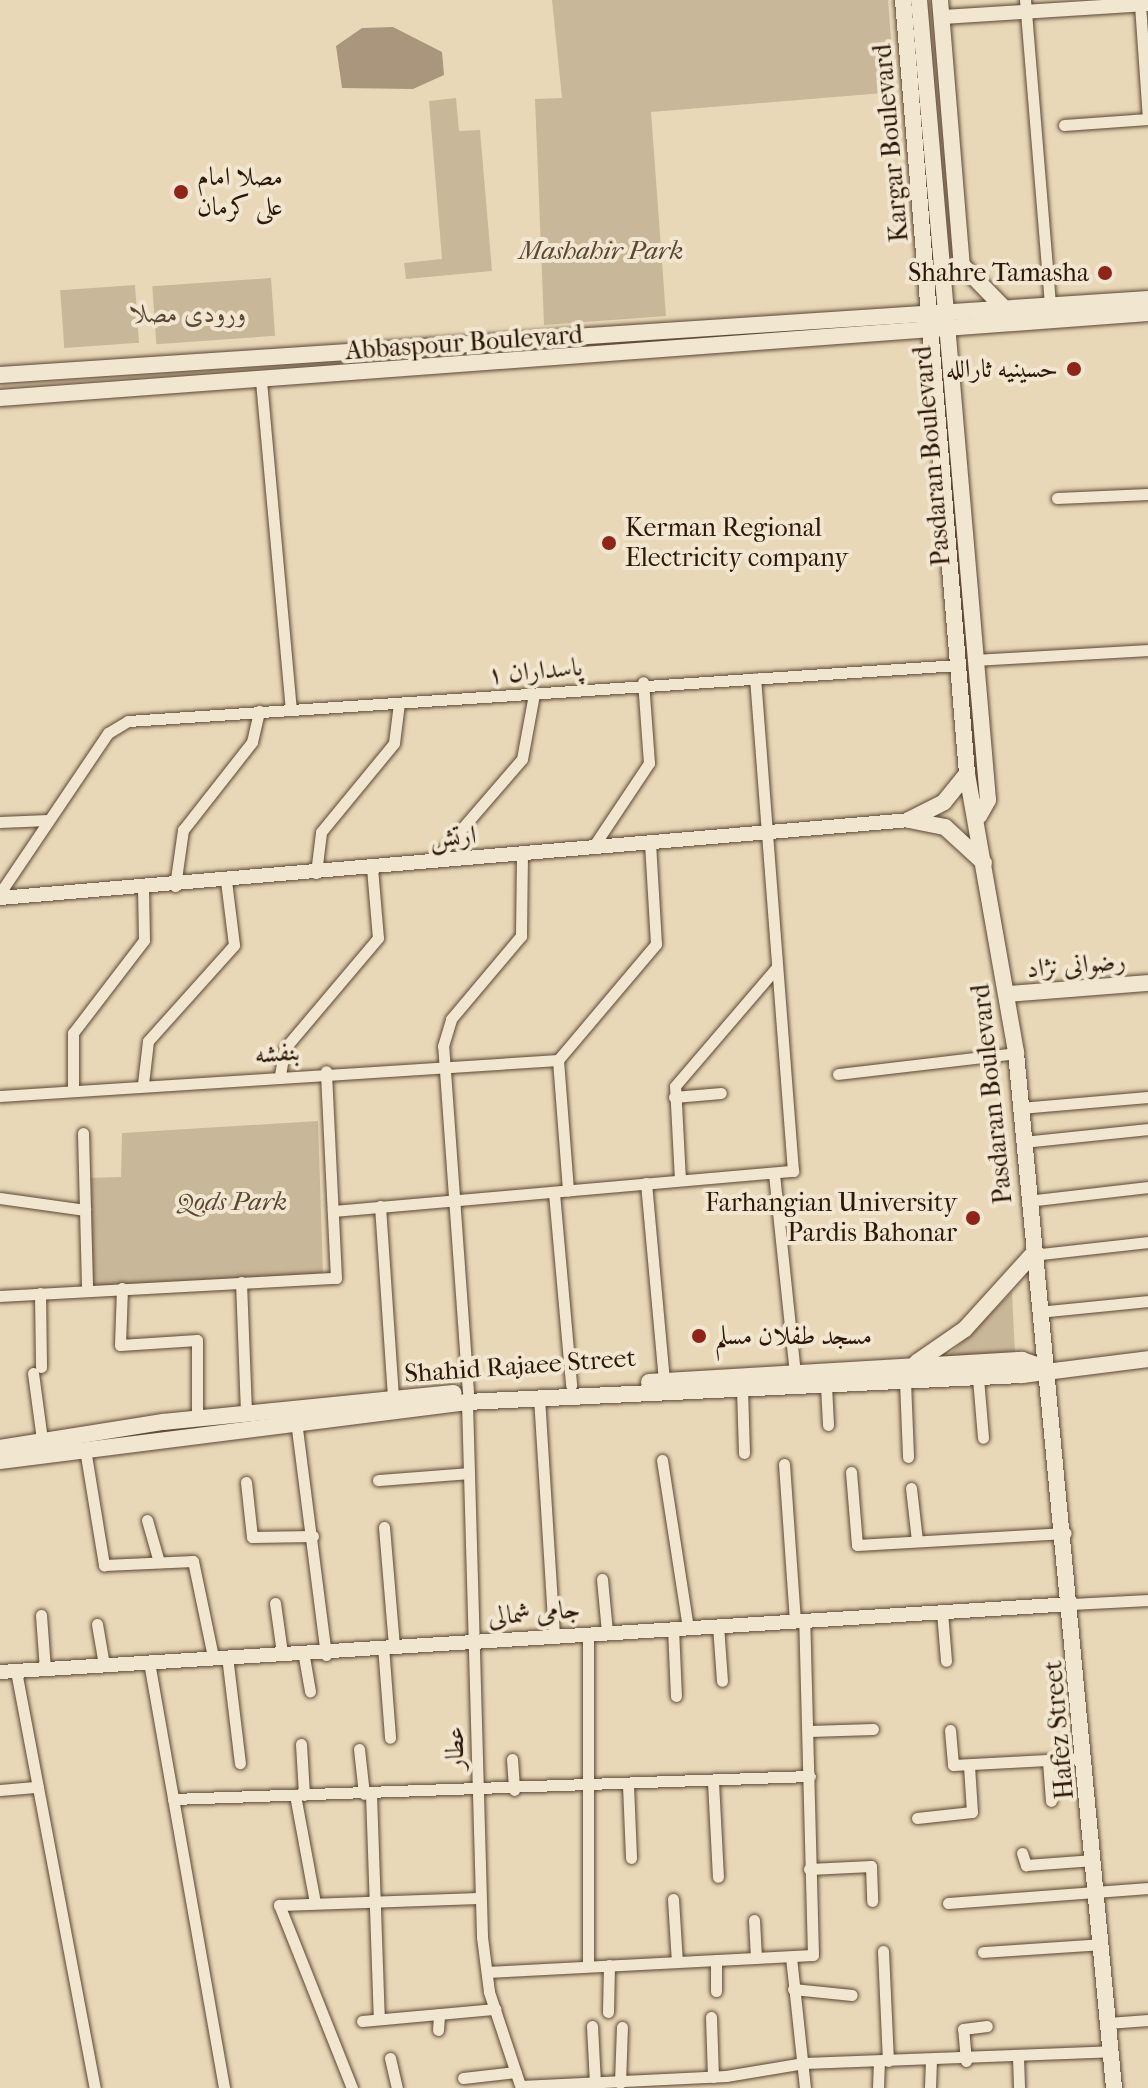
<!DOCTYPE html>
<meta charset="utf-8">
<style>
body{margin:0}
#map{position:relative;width:1148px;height:2088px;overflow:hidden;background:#e9d8b7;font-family:"IM FELL French Canon",Amiri,serif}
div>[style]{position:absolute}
.green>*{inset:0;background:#c9b799;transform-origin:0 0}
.water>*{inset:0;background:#a9967c}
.roads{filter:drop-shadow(0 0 2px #5b4734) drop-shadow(0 0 2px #5b4734)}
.minor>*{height:11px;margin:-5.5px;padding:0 5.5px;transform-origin:5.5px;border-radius:5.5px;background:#f1e6d0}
.tertiary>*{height:14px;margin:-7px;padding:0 7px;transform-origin:7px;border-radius:7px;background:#f1e6d0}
.secondary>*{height:16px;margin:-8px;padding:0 8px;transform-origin:8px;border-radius:8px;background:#f1e6d0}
.dots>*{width:22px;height:22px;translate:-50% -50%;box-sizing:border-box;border:4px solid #f1e6d0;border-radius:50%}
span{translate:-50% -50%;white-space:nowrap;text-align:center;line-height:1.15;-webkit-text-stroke:8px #f1e6d0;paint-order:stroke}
.street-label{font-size:26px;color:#2c1709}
.poi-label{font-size:26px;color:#2c1709}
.left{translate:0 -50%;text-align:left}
.right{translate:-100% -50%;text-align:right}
.park-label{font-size:26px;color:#5b4734;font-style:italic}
</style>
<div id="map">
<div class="green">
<i style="clip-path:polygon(552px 0,888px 0,895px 92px,651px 112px,666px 316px,544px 325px,535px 99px,562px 98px)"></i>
<i style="clip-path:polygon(456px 98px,459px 131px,480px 130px,492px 271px,406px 279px,404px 263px,442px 259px,429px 101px)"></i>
<i style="left:271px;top:278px;width:58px;height:119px;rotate:86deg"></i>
<i style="left:135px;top:285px;width:58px;height:75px;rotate:86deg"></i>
<i style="clip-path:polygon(318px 1121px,323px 1273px,87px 1288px,88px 1178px,121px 1177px,122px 1133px)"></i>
<i style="clip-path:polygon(1012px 1292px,1015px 1354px,945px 1359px)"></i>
</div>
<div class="water">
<i style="clip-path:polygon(393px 27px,442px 52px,444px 75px,413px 89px,342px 88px,336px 46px,362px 28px)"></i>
</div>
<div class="roads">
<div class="minor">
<i style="left:1025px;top:0;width:307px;rotate:85.3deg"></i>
<i style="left:1064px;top:125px;width:84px;rotate:-4.1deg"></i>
<i style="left:1148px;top:119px;width:115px;rotate:-94deg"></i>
<i style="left:261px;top:381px;width:328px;rotate:84.8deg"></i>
<i style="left:1057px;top:498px;width:91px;rotate:-2.5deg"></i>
<i style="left:975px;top:660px;width:173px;rotate:-3.3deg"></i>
<i style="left:0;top:822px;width:48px;rotate:-2.4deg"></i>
<i style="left:593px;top:847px;width:101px;rotate:-56.3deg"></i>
<i style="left:649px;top:763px;width:81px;rotate:-94.2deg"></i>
<i style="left:433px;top:862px;width:136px;rotate:-49.2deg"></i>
<i style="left:522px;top:759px;width:66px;rotate:-79.5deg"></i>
<i style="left:316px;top:873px;width:41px;rotate:-83deg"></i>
<i style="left:321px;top:832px;width:115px;rotate:-50.6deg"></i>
<i style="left:394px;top:743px;width:40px;rotate:-82.9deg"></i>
<i style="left:175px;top:886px;width:57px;rotate:-81.9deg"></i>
<i style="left:183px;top:830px;width:112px;rotate:-51.9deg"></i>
<i style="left:252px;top:742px;width:32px;rotate:-77deg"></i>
<i style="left:0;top:893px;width:193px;rotate:-56deg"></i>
<i style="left:108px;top:733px;width:23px;rotate:-31deg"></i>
<i style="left:128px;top:721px;width:831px;rotate:-3.86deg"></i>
<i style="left:558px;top:1060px;width:152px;rotate:-49.8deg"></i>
<i style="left:656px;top:944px;width:101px;rotate:-93.4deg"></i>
<i style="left:558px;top:1060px;width:131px;rotate:85.6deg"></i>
<i style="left:838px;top:1074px;width:179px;rotate:-6.7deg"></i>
<i style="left:280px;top:1075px;width:27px;rotate:-80deg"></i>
<i style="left:285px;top:1048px;width:144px;rotate:-49.8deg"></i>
<i style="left:378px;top:938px;width:70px;rotate:-94.9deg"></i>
<i style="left:143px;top:1084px;width:43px;rotate:-83.4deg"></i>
<i style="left:148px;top:1041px;width:129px;rotate:-48.1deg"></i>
<i style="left:234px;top:945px;width:64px;rotate:-97.1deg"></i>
<i style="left:73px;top:1090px;width:57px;rotate:-90deg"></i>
<i style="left:73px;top:1033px;width:117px;rotate:-52.6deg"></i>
<i style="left:144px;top:940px;width:52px;rotate:-91.1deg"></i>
<i style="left:0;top:1096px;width:559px;rotate:-3.69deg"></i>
<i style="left:674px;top:1097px;width:47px;rotate:-4.9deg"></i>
<i style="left:1020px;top:1108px;width:128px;rotate:-4.9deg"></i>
<i style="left:83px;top:1133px;width:157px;rotate:88.5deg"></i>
<i style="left:1023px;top:1142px;width:126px;rotate:-5.9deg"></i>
<i style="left:774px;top:1174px;width:200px;rotate:84deg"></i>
<i style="left:680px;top:1180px;width:94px;rotate:-93deg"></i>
<i style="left:675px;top:1086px;width:157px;rotate:-49.4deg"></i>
<i style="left:646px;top:1183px;width:199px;rotate:84.8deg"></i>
<i style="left:554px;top:1193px;width:193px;rotate:84.9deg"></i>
<i style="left:0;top:1198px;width:86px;rotate:8deg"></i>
<i style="left:1027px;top:1201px;width:122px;rotate:-6.6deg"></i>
<i style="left:380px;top:1206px;width:192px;rotate:86.1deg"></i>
<i style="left:333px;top:1211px;width:462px;rotate:-5deg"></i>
<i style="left:793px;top:1171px;width:494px;rotate:-94.4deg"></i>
<i style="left:1032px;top:1255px;width:117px;rotate:-6.4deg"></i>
<i style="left:241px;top:1282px;width:131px;rotate:87.8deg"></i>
<i style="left:122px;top:1288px;width:57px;rotate:92deg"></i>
<i style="left:120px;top:1345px;width:77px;rotate:-3.7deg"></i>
<i style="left:197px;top:1340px;width:78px;rotate:90deg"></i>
<i style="left:40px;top:1293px;width:74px;rotate:89.2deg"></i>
<i style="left:0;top:1296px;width:336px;rotate:-3.1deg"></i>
<i style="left:336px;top:1278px;width:207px;rotate:-92.8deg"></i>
<i style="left:1038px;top:1312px;width:111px;rotate:-5.7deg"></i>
<i style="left:33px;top:1373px;width:68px;rotate:82.3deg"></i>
<i style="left:978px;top:1378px;width:60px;rotate:85.2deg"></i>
<i style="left:905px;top:1381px;width:76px;rotate:87.7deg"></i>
<i style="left:826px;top:1385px;width:40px;rotate:87.1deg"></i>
<i style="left:742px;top:1389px;width:64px;rotate:88.2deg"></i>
<i style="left:468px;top:1392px;width:347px;rotate:-94.1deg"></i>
<i style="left:443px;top:1046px;width:28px;rotate:-73deg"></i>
<i style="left:451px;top:1019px;width:109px;rotate:-49.9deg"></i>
<i style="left:521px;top:936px;width:81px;rotate:-89.3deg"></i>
<i style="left:539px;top:1397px;width:238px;rotate:86.4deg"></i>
<i style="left:467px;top:1402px;width:535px;rotate:88.39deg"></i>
<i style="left:482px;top:1937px;width:55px;rotate:82.7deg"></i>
<i style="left:489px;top:1992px;width:101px;rotate:71.6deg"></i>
<i style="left:296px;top:1421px;width:236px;rotate:82.7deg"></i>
<i style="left:85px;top:1449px;width:118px;rotate:80.7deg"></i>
<i style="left:104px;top:1565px;width:89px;rotate:-2.6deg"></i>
<i style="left:193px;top:1561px;width:98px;rotate:78.2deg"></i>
<i style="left:662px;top:1460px;width:169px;rotate:81.2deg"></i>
<i style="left:784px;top:1464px;width:156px;rotate:86deg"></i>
<i style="left:851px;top:1472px;width:73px;rotate:85.3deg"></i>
<i style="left:857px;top:1545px;width:209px;rotate:-3.3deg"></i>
<i style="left:378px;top:1480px;width:90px;rotate:-4.4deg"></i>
<i style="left:246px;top:1482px;width:55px;rotate:83.8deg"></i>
<i style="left:252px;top:1537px;width:61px;rotate:-0.9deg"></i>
<i style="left:911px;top:1488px;width:53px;rotate:83.5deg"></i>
<i style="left:147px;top:1520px;width:44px;rotate:74.1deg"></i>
<i style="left:384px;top:1527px;width:118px;rotate:85.2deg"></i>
<i style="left:602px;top:1579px;width:53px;rotate:84.6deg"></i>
<i style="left:275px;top:1603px;width:50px;rotate:82deg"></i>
<i style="left:1072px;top:1604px;width:76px;rotate:-3deg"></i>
<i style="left:942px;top:1612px;width:49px;rotate:85.3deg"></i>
<i style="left:41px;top:1615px;width:54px;rotate:85.8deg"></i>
<i style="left:97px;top:1624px;width:42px;rotate:80.3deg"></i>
<i style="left:718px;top:1625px;width:56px;rotate:85.9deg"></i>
<i style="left:673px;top:1628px;width:68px;rotate:87.5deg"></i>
<i style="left:588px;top:1633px;width:333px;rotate:90deg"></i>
<i style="left:383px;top:1646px;width:92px;rotate:85.6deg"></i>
<i style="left:303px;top:1651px;width:41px;rotate:80.1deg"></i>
<i style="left:227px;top:1656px;width:108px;rotate:83.1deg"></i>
<i style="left:149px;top:1662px;width:433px;rotate:80deg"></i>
<i style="left:16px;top:1671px;width:424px;rotate:79.3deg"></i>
<i style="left:950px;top:1730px;width:35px;rotate:85deg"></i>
<i style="left:953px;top:1765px;width:132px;rotate:-3deg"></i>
<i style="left:809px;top:1731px;width:64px;rotate:-1.8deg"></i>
<i style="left:301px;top:1744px;width:51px;rotate:86.6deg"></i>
<i style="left:359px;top:1749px;width:45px;rotate:83.7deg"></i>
<i style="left:512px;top:1759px;width:31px;rotate:86deg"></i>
<i style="left:1048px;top:1761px;width:40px;rotate:85.7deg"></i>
<i style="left:713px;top:1782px;width:95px;rotate:87deg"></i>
<i style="left:628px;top:1785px;width:73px;rotate:87.6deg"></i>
<i style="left:0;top:1790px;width:38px;rotate:-5deg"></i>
<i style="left:371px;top:1794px;width:225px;rotate:88deg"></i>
<i style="left:295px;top:1795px;width:110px;rotate:79.5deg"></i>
<i style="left:173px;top:1799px;width:637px;rotate:-2.07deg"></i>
<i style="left:917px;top:1818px;width:55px;rotate:-6.2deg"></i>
<i style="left:972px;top:1812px;width:47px;rotate:-93.7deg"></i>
<i style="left:1022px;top:1853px;width:13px;rotate:72deg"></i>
<i style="left:1026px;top:1865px;width:68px;rotate:-4.2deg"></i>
<i style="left:809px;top:1869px;width:62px;rotate:-2.8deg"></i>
<i style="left:871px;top:1866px;width:35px;rotate:88deg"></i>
<i style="left:673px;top:1899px;width:63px;rotate:86.4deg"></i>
<i style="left:948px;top:1903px;width:201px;rotate:-4.3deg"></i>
<i style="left:754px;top:1920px;width:38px;rotate:87deg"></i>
<i style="left:883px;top:1951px;width:110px;rotate:87.4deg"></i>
<i style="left:983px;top:1952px;width:119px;rotate:-3.8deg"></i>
<i style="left:791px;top:1957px;width:132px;rotate:83.9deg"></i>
<i style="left:716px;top:1960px;width:31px;rotate:90deg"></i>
<i style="left:487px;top:1972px;width:326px;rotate:-3deg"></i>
<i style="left:813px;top:1955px;width:335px;rotate:-91.5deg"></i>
<i style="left:793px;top:1989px;width:59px;rotate:5.8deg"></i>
<i style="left:608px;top:2012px;width:47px;rotate:-88.8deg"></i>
<i style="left:711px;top:2017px;width:60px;rotate:88.1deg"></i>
<i style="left:362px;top:2021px;width:134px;rotate:-5.2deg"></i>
<i style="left:1108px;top:2023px;width:40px;rotate:-4.3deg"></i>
<i style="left:592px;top:2026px;width:58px;rotate:87deg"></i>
<i style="left:438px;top:2030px;width:16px;rotate:-86deg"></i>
<i style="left:1018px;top:2057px;width:31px;rotate:88deg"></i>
<i style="left:390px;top:2058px;width:31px;rotate:77deg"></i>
<i style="left:966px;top:2061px;width:32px;rotate:-95deg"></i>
<i style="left:963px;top:2029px;width:24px;rotate:-7deg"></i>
<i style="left:463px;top:2078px;width:53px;rotate:-6.5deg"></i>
<i style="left:620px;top:2083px;width:56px;rotate:-88deg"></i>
<i style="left:521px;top:2086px;width:205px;rotate:-2.8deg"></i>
<i style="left:726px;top:2076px;width:79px;rotate:-9.5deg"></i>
<i style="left:804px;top:2063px;width:307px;rotate:-2.2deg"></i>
<i style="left:352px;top:2088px;width:197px;rotate:-111.7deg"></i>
<i style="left:279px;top:1905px;width:201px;rotate:-2deg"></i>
<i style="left:878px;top:2088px;width:27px;rotate:-88deg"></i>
<i style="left:930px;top:2088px;width:26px;rotate:-88deg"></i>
</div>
<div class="tertiary">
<i style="left:942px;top:17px;width:206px;rotate:-3.6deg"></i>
<i style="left:0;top:898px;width:912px;rotate:-4.9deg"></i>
<i style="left:0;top:1672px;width:1074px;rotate:-3.63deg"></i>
</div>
<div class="secondary">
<i style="left:903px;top:0;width:777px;rotate:85.27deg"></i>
<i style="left:967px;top:774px;width:283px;rotate:80deg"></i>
<i style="left:1016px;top:1053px;width:1040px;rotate:84.59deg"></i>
<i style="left:919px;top:0;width:803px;rotate:85.07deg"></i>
<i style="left:988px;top:800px;width:18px;rotate:119deg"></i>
<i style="left:940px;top:0;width:266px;rotate:85.3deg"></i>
<i style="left:962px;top:265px;width:62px;rotate:45.7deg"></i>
<i style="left:0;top:375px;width:1151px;rotate:-3.79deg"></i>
<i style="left:0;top:398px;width:1151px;rotate:-4.23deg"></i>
<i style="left:909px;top:820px;width:37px;rotate:11deg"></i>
<i style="left:945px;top:827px;width:53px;rotate:42.7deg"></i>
<i style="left:909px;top:820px;width:39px;rotate:-27deg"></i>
<i style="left:944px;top:802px;width:36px;rotate:-51deg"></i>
<i style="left:1008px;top:994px;width:140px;rotate:-4.5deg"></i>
<i style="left:917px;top:1362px;width:58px;rotate:-34.5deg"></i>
<i style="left:965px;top:1329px;width:100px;rotate:-47.8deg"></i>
<i style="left:649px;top:1382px;width:374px;rotate:-3.4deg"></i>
<i style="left:1022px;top:1360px;width:24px;rotate:19deg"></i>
<i style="left:0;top:1448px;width:165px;rotate:-9.1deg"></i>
<i style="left:163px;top:1422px;width:292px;rotate:-5.7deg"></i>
<i style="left:0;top:1461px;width:471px;rotate:-7.2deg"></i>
<i style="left:467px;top:1402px;width:556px;rotate:-2.79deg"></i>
<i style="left:1022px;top:1375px;width:127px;rotate:-7.2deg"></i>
</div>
</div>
<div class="dots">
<i style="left:181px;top:192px;background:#8f2418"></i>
<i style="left:1105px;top:273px;background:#8f2418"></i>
<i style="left:1074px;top:369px;background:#8f2418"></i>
<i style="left:609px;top:543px;background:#8f2418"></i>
<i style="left:973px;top:1218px;background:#8f2418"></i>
<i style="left:699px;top:1336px;background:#8f2418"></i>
</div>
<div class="street-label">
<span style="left:891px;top:143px;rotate:-95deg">Kargar Boulevard</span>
<span style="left:464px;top:343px;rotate:-4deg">Abbaspour Boulevard</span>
<span style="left:932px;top:456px;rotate:-95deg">Pasdaran Boulevard</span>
<span style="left:535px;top:671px;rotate:-5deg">پاسداران ۱</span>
<span style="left:453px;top:837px;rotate:-5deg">ارتش</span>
<span style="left:1076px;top:965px;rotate:-5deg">رضوانی نژاد</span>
<span style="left:277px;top:1053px;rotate:-4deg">بنفشه</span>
<span style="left:992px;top:1094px;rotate:-96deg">Pasdaran Boulevard</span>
<span style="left:520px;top:1366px;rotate:-4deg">Shahid Rajaee Street</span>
<span style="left:534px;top:1613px;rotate:-5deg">جامی شمالی</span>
<span style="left:1059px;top:1730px;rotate:-95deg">Hafez Street</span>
<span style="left:455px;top:1748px;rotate:-90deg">عطار</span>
</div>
<div class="poi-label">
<span class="left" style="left:197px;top:192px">مصلا امام<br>علی کرمان</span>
<span class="right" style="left:1089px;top:273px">Shahre Tamasha</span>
<span class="right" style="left:1058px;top:369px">حسینیه ثارالله</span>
<span class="left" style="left:625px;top:543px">Kerman Regional<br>Electricity company</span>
<span class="right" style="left:957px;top:1218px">Farhangian University<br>Pardis Bahonar</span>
<span class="left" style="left:715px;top:1336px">مسجد طفلان مسلم</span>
</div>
<div class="park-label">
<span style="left:601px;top:251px">Mashahir Park</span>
<span style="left:189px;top:314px">ورودی مصلا</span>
<span style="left:232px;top:1202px">Qods Park</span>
</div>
</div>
